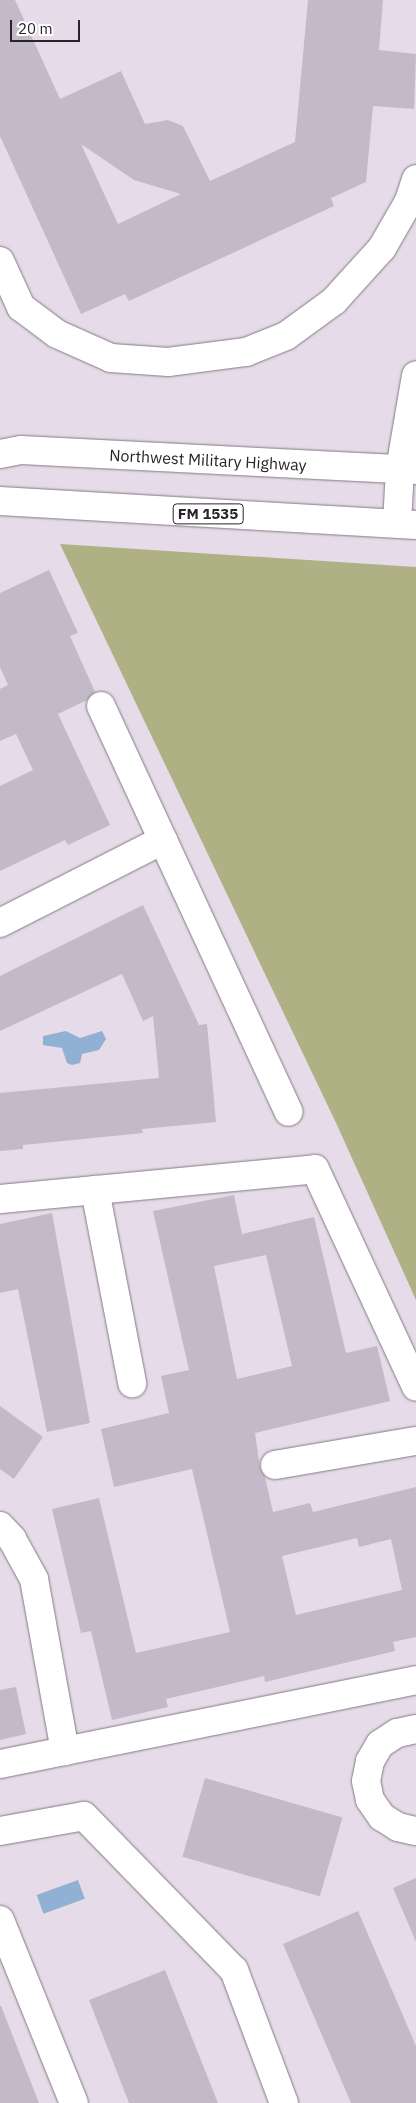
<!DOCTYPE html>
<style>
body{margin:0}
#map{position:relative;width:416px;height:2103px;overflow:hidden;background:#e6dbe8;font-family:"IBM Plex Sans",sans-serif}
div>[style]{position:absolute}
.forest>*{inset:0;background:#adb183}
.water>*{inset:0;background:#90b0d4;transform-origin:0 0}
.building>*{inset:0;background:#c2bac8;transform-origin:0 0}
.roads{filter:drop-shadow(0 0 1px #837a85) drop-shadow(0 0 1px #837a85)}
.minor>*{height:28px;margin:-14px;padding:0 14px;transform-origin:14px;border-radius:14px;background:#fff}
.major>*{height:28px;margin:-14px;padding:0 14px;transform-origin:14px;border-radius:14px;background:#fff}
span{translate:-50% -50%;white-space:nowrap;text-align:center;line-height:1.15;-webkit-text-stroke:5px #fff;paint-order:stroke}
.shield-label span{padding:1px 4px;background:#fff;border:1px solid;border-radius:4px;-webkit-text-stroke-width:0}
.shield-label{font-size:15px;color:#282429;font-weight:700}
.street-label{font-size:16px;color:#282429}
.scale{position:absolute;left:10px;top:20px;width:70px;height:22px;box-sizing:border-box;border:2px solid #282429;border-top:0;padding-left:6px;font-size:15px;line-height:18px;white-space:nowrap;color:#282429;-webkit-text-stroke:4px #fff;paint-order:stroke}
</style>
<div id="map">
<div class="forest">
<i style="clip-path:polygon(60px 544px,416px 567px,416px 1300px,337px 1125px)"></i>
</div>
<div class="water">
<i style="clip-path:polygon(66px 1031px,80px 1038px,102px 1031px,106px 1039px,99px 1050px,82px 1054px,80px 1063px,72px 1065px,67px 1063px,62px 1048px,43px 1045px,43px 1036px)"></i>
<i style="left:78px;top:1880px;width:20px;height:44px;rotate:70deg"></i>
</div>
<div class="building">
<i style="clip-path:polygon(evenodd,0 0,15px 0,60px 99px,121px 71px,145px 124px,168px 120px,183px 126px,210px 181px,295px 142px,308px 0,383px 0,379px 50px,416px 54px,414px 109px,373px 106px,366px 182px,331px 198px,334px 206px,129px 301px,125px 294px,81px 314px,0 136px,0 0,81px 144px,134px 180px,181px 194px,118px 224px,81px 144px)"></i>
<i style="clip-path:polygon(49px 570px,78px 633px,70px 636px,95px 692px,87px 700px,58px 714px,110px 825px,68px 845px,65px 840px,0 871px,0 786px,33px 770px,16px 734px,0 741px,0 689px,8px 685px,0 667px,0 593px)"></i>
<i style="clip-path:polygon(143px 905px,199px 1025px,207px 1024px,216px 1122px,142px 1129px,143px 1133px,23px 1145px,23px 1149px,0 1151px,0 1093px,159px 1078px,153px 1016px,143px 1021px,122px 974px,0 1031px,0 976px)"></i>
<i style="clip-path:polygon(evenodd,234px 1195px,242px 1234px,314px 1217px,346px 1353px,377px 1346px,390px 1401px,255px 1433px,260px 1468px,265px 1477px,273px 1512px,310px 1503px,313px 1512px,416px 1487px,416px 1637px,393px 1642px,395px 1651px,265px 1682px,264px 1676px,166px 1699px,168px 1707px,112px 1720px,91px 1631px,81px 1633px,52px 1509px,99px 1498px,136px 1653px,230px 1632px,192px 1469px,114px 1487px,101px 1429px,169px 1413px,161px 1376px,189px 1370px,153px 1211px,234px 1195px,266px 1255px,292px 1366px,237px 1379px,214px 1266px,266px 1255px,234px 1195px,357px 1538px,359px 1547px,391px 1539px,402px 1590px,296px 1615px,282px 1556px,357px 1538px)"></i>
<i style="clip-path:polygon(52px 1213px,90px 1423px,47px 1432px,18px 1289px,0 1293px,0 1224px)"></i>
<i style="clip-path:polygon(0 1406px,43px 1437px,14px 1479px,0 1469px)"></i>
<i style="clip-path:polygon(16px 1687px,26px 1734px,0 1740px,0 1690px)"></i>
<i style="left:205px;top:1778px;width:143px;height:82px;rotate:16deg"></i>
<i style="clip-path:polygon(416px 1878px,416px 1942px,393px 1888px)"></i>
<i style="clip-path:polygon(358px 1911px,416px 2046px,416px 2103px,351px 2103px,283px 1944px)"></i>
<i style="clip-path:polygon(165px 1970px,218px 2103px,129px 2103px,89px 2000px)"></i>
<i style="clip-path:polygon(0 2006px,1px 2006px,39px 2103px,0 2103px)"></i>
</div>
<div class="roads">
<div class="minor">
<i style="left:0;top:261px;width:51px;rotate:65.5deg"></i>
<i style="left:21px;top:307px;width:45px;rotate:36.9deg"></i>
<i style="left:57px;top:334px;width:59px;rotate:24deg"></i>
<i style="left:111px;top:358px;width:57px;rotate:4deg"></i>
<i style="left:168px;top:362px;width:79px;rotate:-7.3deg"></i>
<i style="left:246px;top:352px;width:43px;rotate:-21.8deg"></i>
<i style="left:286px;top:336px;width:59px;rotate:-36.1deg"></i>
<i style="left:334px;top:301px;width:72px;rotate:-47.8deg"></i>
<i style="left:382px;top:248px;width:54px;rotate:-60.1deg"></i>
<i style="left:409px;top:201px;width:23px;rotate:-72deg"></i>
<i style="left:397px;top:523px;width:54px;rotate:-86.8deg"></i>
<i style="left:400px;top:469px;width:95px;rotate:-80.3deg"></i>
<i style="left:101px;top:706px;width:447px;rotate:65.2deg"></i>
<i style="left:0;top:923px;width:183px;rotate:-27deg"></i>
<i style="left:95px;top:1190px;width:197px;rotate:79.1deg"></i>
<i style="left:0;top:1199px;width:316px;rotate:-5.4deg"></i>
<i style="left:315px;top:1169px;width:240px;rotate:65.1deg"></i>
<i style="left:275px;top:1465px;width:143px;rotate:-9.7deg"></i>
<i style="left:0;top:1526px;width:18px;rotate:47deg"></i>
<i style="left:12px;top:1539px;width:46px;rotate:61.2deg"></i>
<i style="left:34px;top:1579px;width:175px;rotate:79.8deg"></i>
<i style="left:416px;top:1729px;width:19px;rotate:168deg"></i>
<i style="left:397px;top:1733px;width:20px;rotate:147deg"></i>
<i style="left:380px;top:1744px;width:20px;rotate:120deg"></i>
<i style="left:370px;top:1761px;width:20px;rotate:101deg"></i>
<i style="left:366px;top:1781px;width:19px;rotate:78deg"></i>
<i style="left:370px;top:1800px;width:21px;rotate:55deg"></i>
<i style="left:382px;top:1817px;width:19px;rotate:32deg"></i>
<i style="left:398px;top:1827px;width:18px;rotate:13deg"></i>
<i style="left:0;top:1764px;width:424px;rotate:-11.4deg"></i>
<i style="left:0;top:1831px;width:85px;rotate:-10.1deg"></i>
<i style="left:84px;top:1816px;width:215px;rotate:45.8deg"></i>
<i style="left:234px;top:1970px;width:142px;rotate:69.4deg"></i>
<i style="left:0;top:1920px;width:197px;rotate:68deg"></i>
</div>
<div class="major">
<i style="left:0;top:454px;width:21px;rotate:-11deg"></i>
<i style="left:21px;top:450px;width:396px;rotate:2.9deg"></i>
<i style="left:0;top:501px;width:417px;rotate:3.3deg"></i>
</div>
</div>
<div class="shield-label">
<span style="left:208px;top:514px">FM 1535</span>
</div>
<div class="street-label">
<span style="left:208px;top:460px;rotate:3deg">Northwest Military Highway</span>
</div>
<div class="scale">20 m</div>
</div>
